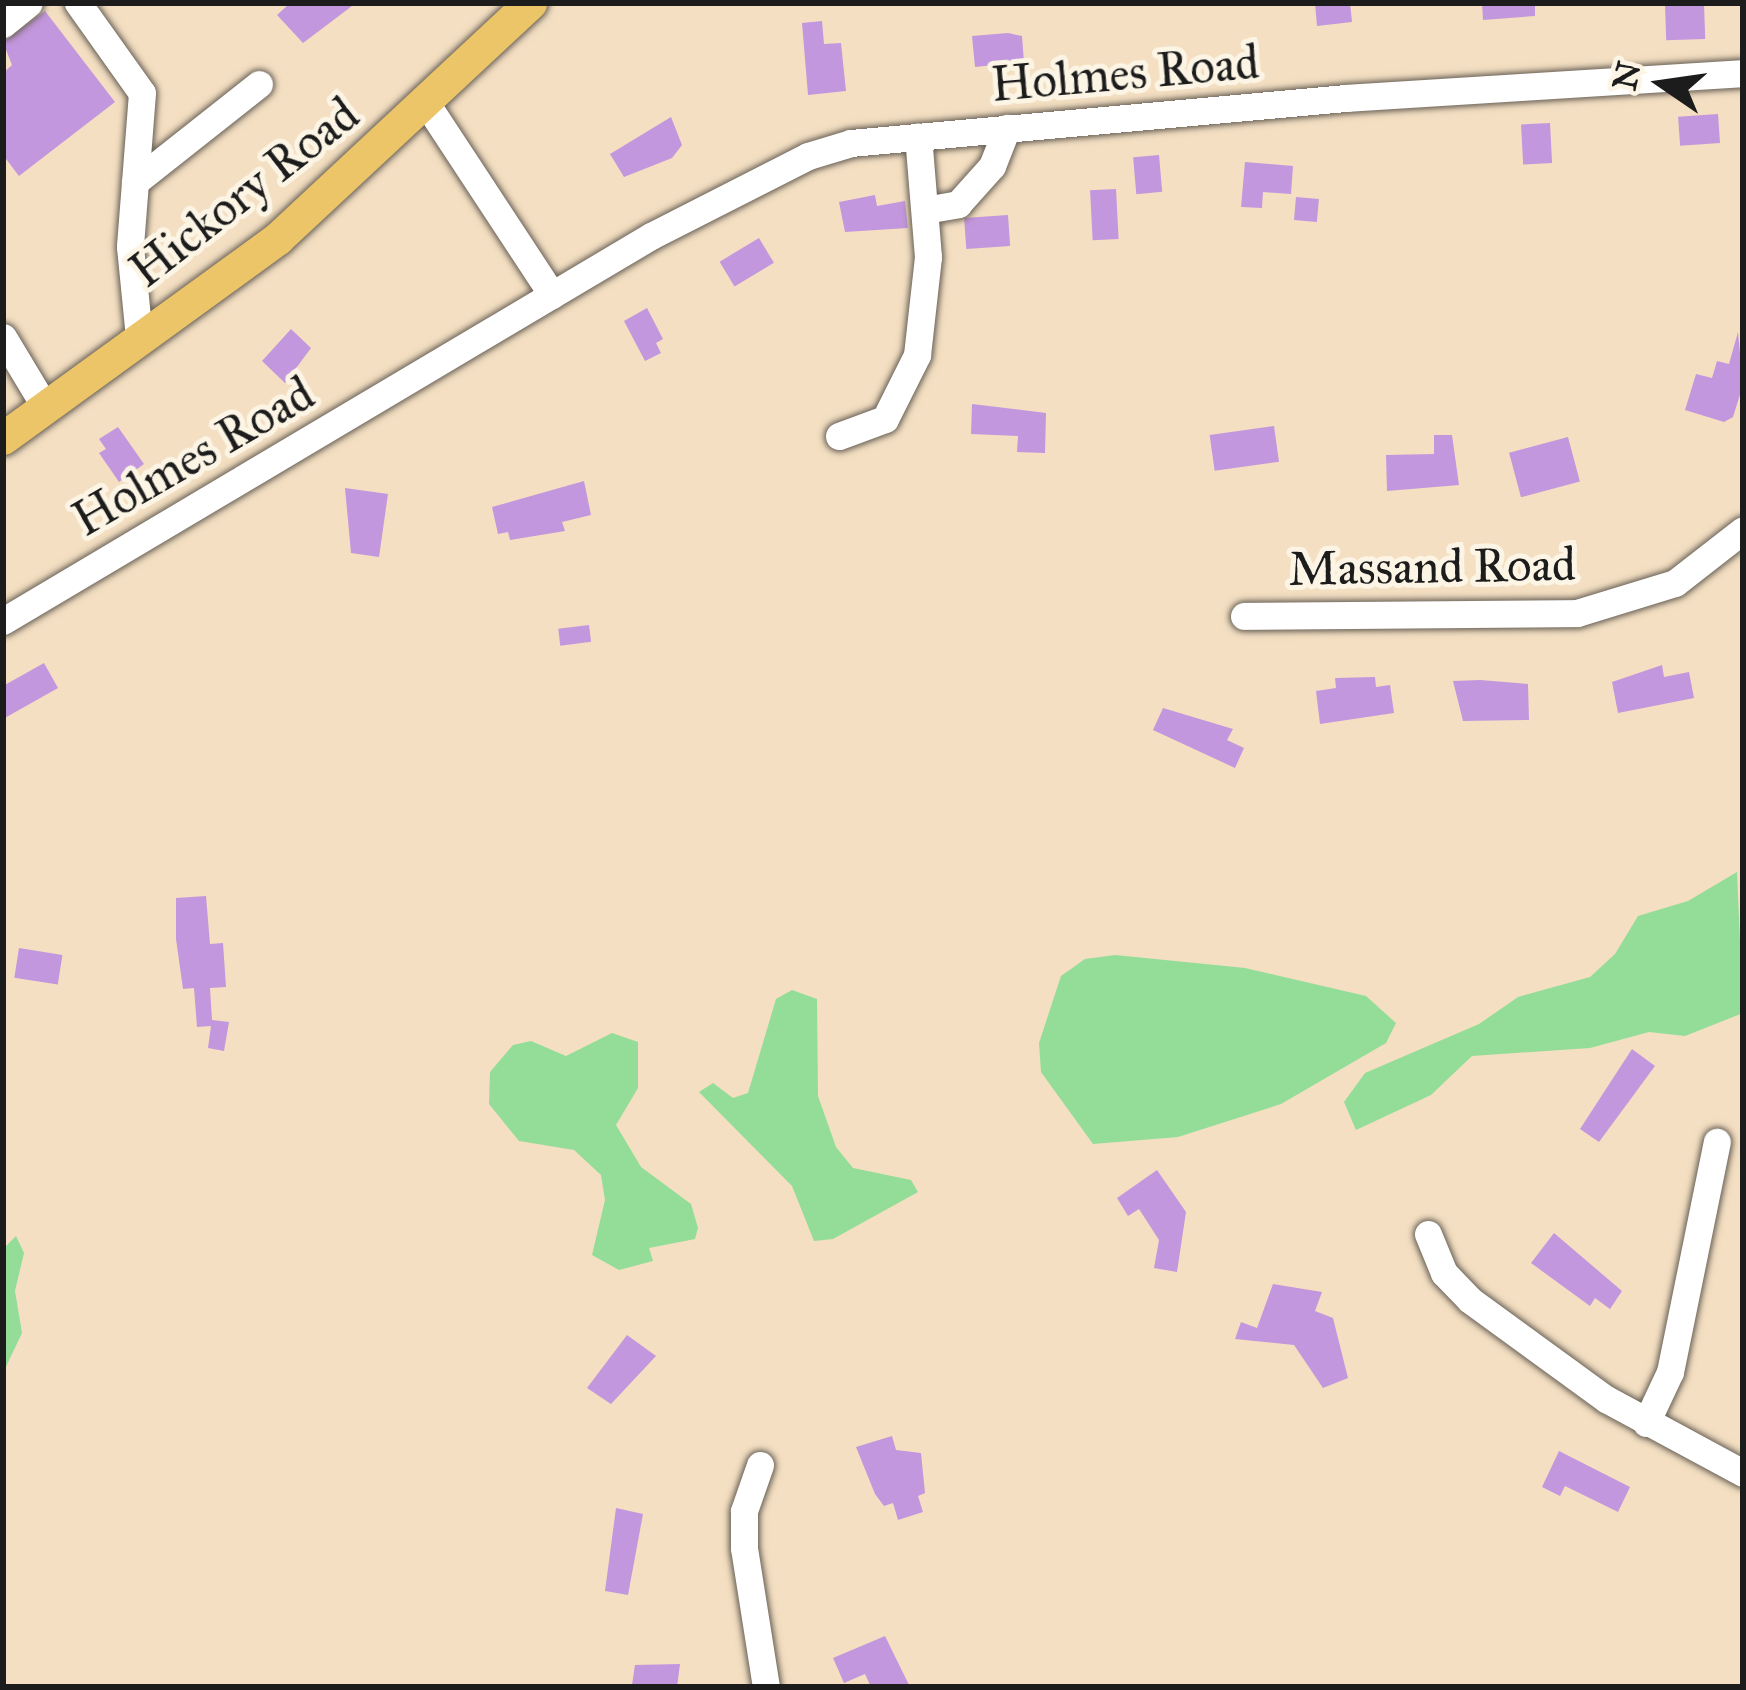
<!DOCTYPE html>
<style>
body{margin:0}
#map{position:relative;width:1746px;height:1690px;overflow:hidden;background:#f4dfc2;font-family:"IM FELL Great Primer",serif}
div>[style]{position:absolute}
.green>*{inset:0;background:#93dd98}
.building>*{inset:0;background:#c397dd;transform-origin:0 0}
.roads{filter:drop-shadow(0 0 3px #686056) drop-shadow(0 0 3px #686056)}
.minor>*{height:27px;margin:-13.5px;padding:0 13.5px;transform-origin:13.5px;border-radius:13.5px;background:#fff}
.major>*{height:33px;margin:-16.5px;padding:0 16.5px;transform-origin:16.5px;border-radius:16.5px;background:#edc569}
span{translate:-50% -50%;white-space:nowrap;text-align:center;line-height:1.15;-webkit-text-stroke:10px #fcf5e5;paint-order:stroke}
.street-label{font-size:48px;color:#1c1c1c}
.frame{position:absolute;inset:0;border:6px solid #1c1c1c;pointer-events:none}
.north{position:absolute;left:1602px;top:24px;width:120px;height:120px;-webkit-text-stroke:9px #fcf5e5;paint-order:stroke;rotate:283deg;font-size:33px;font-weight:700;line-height:48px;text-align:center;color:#1c1c1c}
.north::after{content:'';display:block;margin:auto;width:42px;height:54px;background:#1c1c1c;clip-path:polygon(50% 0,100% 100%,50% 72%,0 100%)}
</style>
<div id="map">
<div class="green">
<i style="clip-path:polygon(1737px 872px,1743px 1013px,1685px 1036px,1649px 1032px,1590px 1048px,1472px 1056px,1431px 1095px,1356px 1130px,1344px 1102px,1365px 1073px,1479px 1024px,1518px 997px,1590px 977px,1615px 954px,1638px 916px,1688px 901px)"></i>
<i style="clip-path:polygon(1115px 955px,1245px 968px,1366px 996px,1396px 1023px,1386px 1043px,1281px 1104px,1178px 1137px,1093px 1144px,1041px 1072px,1039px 1043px,1061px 976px,1085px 959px)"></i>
<i style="clip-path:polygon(792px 990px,817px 999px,818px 1096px,836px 1147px,853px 1168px,911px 1180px,918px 1192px,833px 1239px,814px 1241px,792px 1186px,699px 1092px,713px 1083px,733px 1098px,748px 1093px,776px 999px)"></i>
<i style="clip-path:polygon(612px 1033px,638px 1042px,638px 1088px,616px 1125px,641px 1167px,691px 1204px,698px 1228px,695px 1239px,649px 1248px,653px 1261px,619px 1270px,592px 1255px,605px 1200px,601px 1175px,574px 1150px,519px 1141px,489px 1104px,490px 1072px,513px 1045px,531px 1041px,566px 1056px)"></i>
<i style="clip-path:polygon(16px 1236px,24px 1253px,15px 1291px,22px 1333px,3px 1373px,3px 1249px)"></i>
</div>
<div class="building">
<i style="clip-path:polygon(290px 3px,356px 3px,303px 43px,277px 15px)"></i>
<i style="clip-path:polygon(1315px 3px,1350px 3px,1352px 22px,1317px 26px)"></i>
<i style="clip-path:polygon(1482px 3px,1535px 3px,1535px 16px,1483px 20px)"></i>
<i style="left:1704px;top:4px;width:35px;height:39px;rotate:88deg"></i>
<i style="clip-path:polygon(45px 11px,115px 102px,19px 176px,3px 155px,3px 73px,12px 65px,3px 42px)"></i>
<i style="clip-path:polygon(822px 21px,824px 44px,841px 43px,846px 91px,808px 95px,802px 23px)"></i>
<i style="clip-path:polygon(1008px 33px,1022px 36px,1024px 62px,975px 67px,972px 36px)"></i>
<i style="left:1718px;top:114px;width:29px;height:40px;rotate:86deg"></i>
<i style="clip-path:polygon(671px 117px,682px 145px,672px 158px,624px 177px,610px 154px)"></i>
<i style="left:1550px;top:123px;width:40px;height:29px;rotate:87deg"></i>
<i style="left:1159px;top:155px;width:37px;height:26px;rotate:85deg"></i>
<i style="clip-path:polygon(1245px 162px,1293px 166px,1291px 194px,1263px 192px,1262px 208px,1241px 207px)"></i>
<i style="left:1116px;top:189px;width:50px;height:26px;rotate:87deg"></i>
<i style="clip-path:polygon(875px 195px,877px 206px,905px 201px,908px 228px,845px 232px,839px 202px)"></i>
<i style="left:1296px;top:197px;width:23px;height:23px;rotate:5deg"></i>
<i style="left:1008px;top:215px;width:31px;height:44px;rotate:86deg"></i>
<i style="left:759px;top:238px;width:29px;height:46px;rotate:59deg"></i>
<i style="clip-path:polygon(647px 308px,663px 339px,656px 343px,661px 353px,645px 361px,624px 321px)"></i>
<i style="clip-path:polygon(291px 329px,311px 348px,285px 383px,262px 361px)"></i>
<i style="clip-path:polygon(1738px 332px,1743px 385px,1733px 417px,1724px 422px,1685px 410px,1696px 374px,1712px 378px,1717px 361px,1729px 364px)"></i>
<i style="clip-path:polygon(972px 404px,1046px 413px,1045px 453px,1017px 452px,1018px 436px,971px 434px)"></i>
<i style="left:1274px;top:426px;width:36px;height:65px;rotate:82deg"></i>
<i style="clip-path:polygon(118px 427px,144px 464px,119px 482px,99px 453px,106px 449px,99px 439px)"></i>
<i style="clip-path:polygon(1434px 435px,1452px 435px,1459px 485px,1387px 491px,1386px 455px,1434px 454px)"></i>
<i style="left:1568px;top:437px;width:46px;height:61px;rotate:75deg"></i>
<i style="clip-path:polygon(584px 481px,591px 515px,562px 522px,565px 531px,510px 540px,508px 532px,498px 534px,492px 507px)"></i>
<i style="clip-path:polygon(345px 488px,388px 494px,379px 557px,351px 553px)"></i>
<i style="left:589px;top:625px;width:17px;height:31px;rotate:83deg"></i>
<i style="clip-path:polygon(44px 663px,58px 688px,3px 719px,3px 686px)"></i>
<i style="clip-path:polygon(1662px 665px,1664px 677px,1689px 672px,1694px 698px,1618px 713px,1612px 682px)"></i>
<i style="clip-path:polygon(1375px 677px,1376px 687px,1390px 685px,1394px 713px,1320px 724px,1316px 691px,1336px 688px,1335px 678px)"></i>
<i style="clip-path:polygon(1480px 680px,1528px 684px,1529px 720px,1463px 721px,1453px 681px)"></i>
<i style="clip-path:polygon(1163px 708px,1233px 729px,1227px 740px,1244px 748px,1235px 768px,1153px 730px)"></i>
<i style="clip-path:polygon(206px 896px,210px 944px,223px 943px,226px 987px,210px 988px,212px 1020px,229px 1022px,224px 1051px,208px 1048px,211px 1026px,197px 1027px,194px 988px,183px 989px,176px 939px,176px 898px)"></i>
<i style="left:19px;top:948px;width:44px;height:30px;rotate:9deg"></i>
<i style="clip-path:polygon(1632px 1049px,1655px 1066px,1599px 1142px,1580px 1129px)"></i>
<i style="clip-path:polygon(1157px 1170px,1186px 1212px,1177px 1272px,1154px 1268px,1159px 1240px,1139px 1209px,1128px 1216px,1117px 1198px)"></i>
<i style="clip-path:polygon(1554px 1233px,1622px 1291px,1610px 1309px,1595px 1298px,1590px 1306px,1531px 1263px)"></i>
<i style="clip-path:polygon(1273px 1284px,1322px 1292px,1315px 1311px,1333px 1318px,1348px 1378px,1323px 1388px,1294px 1345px,1235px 1339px,1241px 1322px,1257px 1328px)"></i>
<i style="clip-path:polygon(627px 1335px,656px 1356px,611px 1404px,587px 1388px)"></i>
<i style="clip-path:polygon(892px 1436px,896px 1450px,921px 1453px,925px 1493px,918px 1496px,923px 1512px,898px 1520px,893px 1503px,884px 1506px,875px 1494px,856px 1447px)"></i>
<i style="clip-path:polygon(1559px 1451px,1630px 1487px,1618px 1512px,1565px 1486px,1560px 1496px,1542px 1487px)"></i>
<i style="clip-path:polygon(616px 1508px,643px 1514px,628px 1595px,605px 1591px)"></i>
<i style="clip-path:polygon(885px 1636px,910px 1687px,871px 1687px,865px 1674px,844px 1683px,833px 1658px)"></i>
<i style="clip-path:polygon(680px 1664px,677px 1687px,632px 1685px,635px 1665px)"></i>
</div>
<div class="roads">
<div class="minor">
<i style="left:78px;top:3px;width:110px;rotate:54.6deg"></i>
<i style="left:142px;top:93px;width:154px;rotate:94.5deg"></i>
<i style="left:130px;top:247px;width:90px;rotate:84.3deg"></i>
<i style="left:3px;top:24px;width:33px;rotate:-39deg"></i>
<i style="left:428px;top:106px;width:226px;rotate:56.7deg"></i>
<i style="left:135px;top:182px;width:158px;rotate:-38.3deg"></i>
<i style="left:925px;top:210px;width:34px;rotate:-10deg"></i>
<i style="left:958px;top:204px;width:51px;rotate:-48.2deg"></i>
<i style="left:992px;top:166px;width:41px;rotate:-68.5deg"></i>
<i style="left:3px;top:337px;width:82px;rotate:59deg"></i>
<i style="left:839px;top:436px;width:49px;rotate:-20.3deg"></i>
<i style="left:885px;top:419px;width:72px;rotate:-63.4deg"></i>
<i style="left:917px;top:355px;width:99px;rotate:-83.6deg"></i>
<i style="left:928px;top:257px;width:121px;rotate:-94.7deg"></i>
<i style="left:1244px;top:616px;width:333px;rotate:-0.5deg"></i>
<i style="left:1577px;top:613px;width:102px;rotate:-17deg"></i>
<i style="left:1675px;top:583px;width:86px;rotate:-37.9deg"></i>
<i style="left:3px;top:621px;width:754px;rotate:-30.72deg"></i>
<i style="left:651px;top:236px;width:176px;rotate:-27deg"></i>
<i style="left:808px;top:156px;width:45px;rotate:-16.8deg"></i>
<i style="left:851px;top:143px;width:497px;rotate:-5.2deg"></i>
<i style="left:1346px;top:98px;width:398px;rotate:-3.6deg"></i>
<i style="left:1428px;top:1234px;width:42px;rotate:67.7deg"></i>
<i style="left:1444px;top:1273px;width:37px;rotate:46deg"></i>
<i style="left:1470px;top:1300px;width:168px;rotate:36.1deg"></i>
<i style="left:1606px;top:1399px;width:156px;rotate:28.4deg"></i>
<i style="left:1646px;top:1423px;width:56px;rotate:-64.8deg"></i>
<i style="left:1670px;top:1372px;width:235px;rotate:-78.5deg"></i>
<i style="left:760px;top:1465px;width:49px;rotate:109.2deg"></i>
<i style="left:744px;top:1511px;width:37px;rotate:90deg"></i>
<i style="left:744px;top:1548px;width:141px;rotate:81deg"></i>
</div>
<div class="major">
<i style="left:3px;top:438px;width:340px;rotate:-36deg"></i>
<i style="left:278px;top:238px;width:345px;rotate:-43deg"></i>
</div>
</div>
<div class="street-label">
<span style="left:1125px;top:73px;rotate:-5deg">Holmes Road</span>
<span style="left:244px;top:192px;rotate:-38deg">Hickory Road</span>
<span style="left:193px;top:456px;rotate:-30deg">Holmes Road</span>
<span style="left:1432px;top:566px;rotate:-1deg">Massand Road</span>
</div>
<div class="frame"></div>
<div class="north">N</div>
</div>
